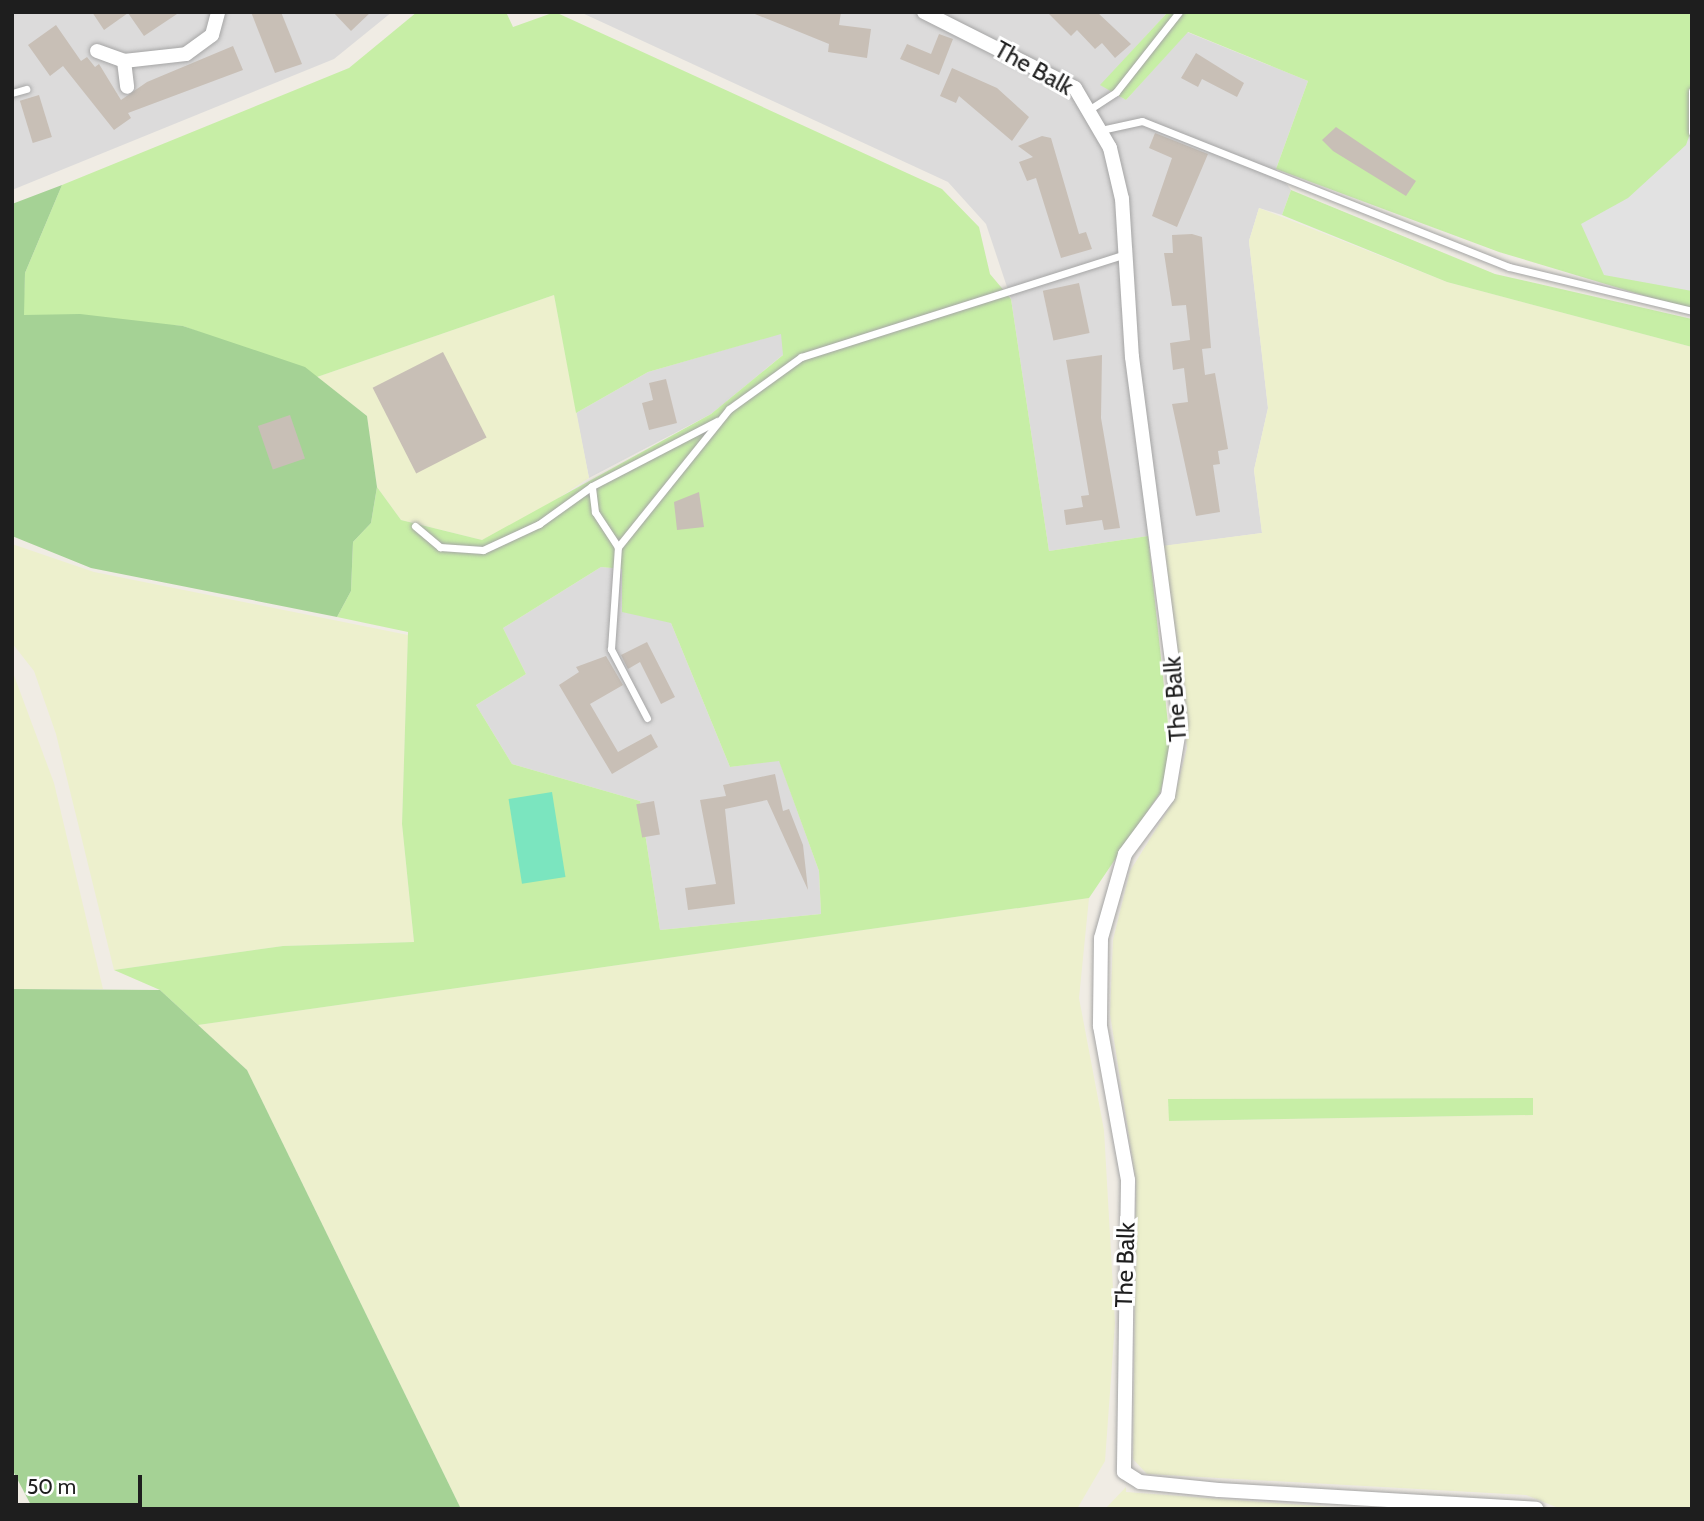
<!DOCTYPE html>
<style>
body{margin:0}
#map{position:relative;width:1704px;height:1521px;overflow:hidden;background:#f0ece4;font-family:Cabin,sans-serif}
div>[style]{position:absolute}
.residential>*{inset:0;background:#dcdbdb}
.farmland>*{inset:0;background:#edf0cd}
.grass>*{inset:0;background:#c7eea6}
.forest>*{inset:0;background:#a5d295}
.pitch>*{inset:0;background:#7be5bf;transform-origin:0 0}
.parking>*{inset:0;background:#e2e2e2}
.building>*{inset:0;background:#c8bfb6;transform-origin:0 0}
.roads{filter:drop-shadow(0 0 2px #a5a5a5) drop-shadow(0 0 2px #a5a5a5)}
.lane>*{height:7px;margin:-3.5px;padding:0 3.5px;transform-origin:3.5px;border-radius:3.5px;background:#fff}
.street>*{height:14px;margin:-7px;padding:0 7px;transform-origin:7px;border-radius:7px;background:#fff}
.rail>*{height:8px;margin-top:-4px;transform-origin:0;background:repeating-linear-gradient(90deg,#fff 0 16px,#6c6c6c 0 32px);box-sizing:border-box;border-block:2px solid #6c6c6c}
span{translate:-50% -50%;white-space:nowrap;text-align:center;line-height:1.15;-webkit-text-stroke:6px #fff;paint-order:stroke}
.street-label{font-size:24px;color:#1e1e1e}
.frame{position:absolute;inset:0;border:14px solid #1e1e1e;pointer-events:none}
.scale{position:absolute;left:14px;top:1475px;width:128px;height:32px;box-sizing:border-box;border:4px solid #1e1e1e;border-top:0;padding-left:9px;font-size:21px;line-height:24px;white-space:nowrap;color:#1e1e1e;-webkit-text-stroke:5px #fff;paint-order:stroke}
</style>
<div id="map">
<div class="residential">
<i style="clip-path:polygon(12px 12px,392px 12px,334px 59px,12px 190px)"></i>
<i style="clip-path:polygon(580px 12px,1168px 12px,1101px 85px,1126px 100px,1187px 32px,1308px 81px,1276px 169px,1291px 190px,1282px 215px,1259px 208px,1249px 241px,1268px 408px,1254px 470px,1262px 533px,1149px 548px,1148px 536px,1049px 551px,1011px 299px,986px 224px,948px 182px)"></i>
<i style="clip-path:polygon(782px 333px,784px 354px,711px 414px,589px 478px,576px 413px,648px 372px)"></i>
<i style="clip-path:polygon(601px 567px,622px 569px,671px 623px,730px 767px,779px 760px,819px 871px,821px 914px,660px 930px,640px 801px,512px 764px,476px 705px,526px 674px,503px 628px)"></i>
</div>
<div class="farmland">
<i style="clip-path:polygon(evenodd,1259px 208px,1447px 282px,1692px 347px,1692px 1509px,1561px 1509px,1526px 1495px,1147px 1474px,1133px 1459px,1136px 1182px,1110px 1014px,1113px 940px,1130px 871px,1173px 802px,1187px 748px,1162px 546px,1262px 533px,1254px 470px,1268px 408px,1249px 241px,1259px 208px,1533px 1098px,1533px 1115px,1170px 1121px,1168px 1099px,1533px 1098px)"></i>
<i style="clip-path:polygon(554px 295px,589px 478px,519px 524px,482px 540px,401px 520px,377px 487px,367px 416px,317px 377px)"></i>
<i style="clip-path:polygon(12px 544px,94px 572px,408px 635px,402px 824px,414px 942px,283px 946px,114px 970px,56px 734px,34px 671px,12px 643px)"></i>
<i style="clip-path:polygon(12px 670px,54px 783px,103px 989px,12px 989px)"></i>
<i style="clip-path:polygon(1089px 898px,1079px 998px,1104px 1130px,1115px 1323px,1105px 1461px,1077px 1509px,461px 1509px,247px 1070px,198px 1025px)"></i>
<i style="clip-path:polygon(1126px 1487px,1126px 1492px,1359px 1509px,1105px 1509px)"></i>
</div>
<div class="grass">
<i style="clip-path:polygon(evenodd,417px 12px,506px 12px,513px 27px,555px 12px,942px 189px,979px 227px,990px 274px,1011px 299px,1049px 551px,1148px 536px,1171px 752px,1160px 793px,1089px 898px,198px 1025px,160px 990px,114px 970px,283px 946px,414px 942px,402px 824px,408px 632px,337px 617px,351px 591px,353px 542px,371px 523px,377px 487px,401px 520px,482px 540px,711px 414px,783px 355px,781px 334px,648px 372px,576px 413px,554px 295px,317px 377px,183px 326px,23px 316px,25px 273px,62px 185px,349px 68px,417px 12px,601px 567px,622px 569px,622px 612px,671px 623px,730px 767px,779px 761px,819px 871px,821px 914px,660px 930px,640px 801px,512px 764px,476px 705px,526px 674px,503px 628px,601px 567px)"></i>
<i style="clip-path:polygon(1168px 12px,1692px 12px,1692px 310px,1499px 252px,1276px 169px,1308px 81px,1188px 32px,1126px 100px,1100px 85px)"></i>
<i style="clip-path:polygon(1291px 190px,1495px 274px,1692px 319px,1692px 347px,1447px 282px,1282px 215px)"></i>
<i style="clip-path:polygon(1533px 1098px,1533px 1115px,1169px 1121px,1168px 1099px)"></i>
</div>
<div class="forest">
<i style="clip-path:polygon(62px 185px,25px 273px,24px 315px,80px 314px,183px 326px,305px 367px,367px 416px,377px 487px,371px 523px,353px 542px,351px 591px,337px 617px,91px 568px,12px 536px,12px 204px)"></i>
<i style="clip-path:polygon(12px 989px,160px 990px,247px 1070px,461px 1509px,33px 1509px,12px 1469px)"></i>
</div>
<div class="pitch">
<i style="left:552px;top:792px;width:86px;height:44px;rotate:81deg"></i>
</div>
<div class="parking">
<i style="clip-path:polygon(1692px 128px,1692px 291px,1604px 275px,1581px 224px,1628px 198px,1686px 145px)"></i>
</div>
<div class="building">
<i style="clip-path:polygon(92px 12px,180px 12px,144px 36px,128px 13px,104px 30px)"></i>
<i style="clip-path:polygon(251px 12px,281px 12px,302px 64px,275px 73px)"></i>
<i style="clip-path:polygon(333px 12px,371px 12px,351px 31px)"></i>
<i style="clip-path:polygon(750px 12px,841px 12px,839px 25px,871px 29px,867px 58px,828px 52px,829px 44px)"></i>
<i style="clip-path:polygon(1047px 12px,1097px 12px,1131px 44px,1115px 58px,1102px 43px,1095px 49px,1077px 30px,1071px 36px)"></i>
<i style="clip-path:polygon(56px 25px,81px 61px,87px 57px,95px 67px,99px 64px,121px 100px,147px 82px,233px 46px,243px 70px,128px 113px,131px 118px,114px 130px,63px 66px,50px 76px,28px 45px)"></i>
<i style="clip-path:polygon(939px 34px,953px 39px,939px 75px,900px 59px,907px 44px,931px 54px)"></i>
<i style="clip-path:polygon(1196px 53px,1244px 83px,1237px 97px,1202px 79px,1198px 87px,1181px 78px)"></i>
<i style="clip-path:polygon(952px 68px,997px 88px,1029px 117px,1012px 141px,959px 96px,956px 103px,940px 96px)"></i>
<i style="left:39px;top:95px;width:44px;height:20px;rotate:73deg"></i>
<i style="clip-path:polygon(1336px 127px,1416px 181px,1406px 196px,1333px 151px,1322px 140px)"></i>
<i style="clip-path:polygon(1155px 133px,1208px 154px,1177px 227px,1152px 216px,1172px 158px,1149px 148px)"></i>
<i style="clip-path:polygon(1042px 136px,1051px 138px,1079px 234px,1086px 232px,1092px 249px,1061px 258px,1036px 178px,1027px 181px,1019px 162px,1033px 157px,1018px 146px)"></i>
<i style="clip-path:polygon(1192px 234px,1202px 237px,1211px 348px,1202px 349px,1205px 375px,1215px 373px,1228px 449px,1218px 451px,1220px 464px,1213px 465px,1220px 512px,1196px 516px,1172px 404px,1188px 402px,1184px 368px,1173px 370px,1170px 343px,1190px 340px,1186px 305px,1172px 306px,1164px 253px,1173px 253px,1172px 235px)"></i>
<i style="left:1079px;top:283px;width:51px;height:37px;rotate:78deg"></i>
<i style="left:443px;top:352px;width:96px;height:79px;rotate:63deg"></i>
<i style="clip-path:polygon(1102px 355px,1101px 418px,1120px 528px,1104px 530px,1102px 520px,1066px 525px,1064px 510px,1083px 507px,1081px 496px,1089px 495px,1066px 360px)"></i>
<i style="clip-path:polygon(666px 379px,677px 423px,649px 430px,642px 403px,653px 400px,649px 383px)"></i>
<i style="left:290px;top:415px;width:46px;height:34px;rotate:71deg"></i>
<i style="clip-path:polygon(699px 492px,704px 527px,677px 530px,674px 502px)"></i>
<i style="clip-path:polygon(647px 642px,675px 697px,661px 704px,640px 662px,628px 669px,621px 655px)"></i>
<i style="clip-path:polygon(606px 656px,623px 685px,590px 704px,618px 752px,651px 734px,658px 747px,612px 774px,559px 685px,579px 672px,576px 667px)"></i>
<i style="clip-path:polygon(775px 774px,783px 811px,789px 809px,803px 845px,808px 890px,767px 800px,725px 809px,735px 904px,688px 910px,685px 888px,716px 884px,700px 800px,726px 796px,723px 785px)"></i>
<i style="left:654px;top:801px;width:34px;height:18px;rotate:80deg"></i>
</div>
<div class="roads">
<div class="lane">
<i style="left:1692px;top:91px;width:41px;rotate:90deg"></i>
<i style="left:12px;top:93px;width:15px;rotate:-16deg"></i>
<i style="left:1090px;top:109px;width:31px;rotate:-33deg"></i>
<i style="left:1116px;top:92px;width:102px;rotate:-51.8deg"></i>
<i style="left:1101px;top:130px;width:42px;rotate:-12.4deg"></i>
<i style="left:1142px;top:121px;width:395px;rotate:21.7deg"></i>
<i style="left:1509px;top:267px;width:188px;rotate:13.5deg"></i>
<i style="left:415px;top:526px;width:33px;rotate:40deg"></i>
<i style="left:440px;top:547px;width:43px;rotate:4deg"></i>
<i style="left:483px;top:550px;width:62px;rotate:-24.9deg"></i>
<i style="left:539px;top:524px;width:65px;rotate:-35.6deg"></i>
<i style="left:618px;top:547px;width:42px;rotate:-123.3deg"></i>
<i style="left:595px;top:512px;width:26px;rotate:-97deg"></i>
<i style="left:592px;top:486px;width:141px;rotate:-27.5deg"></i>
<i style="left:647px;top:718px;width:78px;rotate:-117.6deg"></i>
<i style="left:611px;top:649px;width:102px;rotate:-86.1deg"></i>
<i style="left:618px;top:547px;width:177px;rotate:-51.2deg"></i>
<i style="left:729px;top:409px;width:89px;rotate:-35.8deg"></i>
<i style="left:801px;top:357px;width:340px;rotate:-17.6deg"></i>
</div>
<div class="street">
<i style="left:924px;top:12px;width:169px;rotate:26.7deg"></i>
<i style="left:1075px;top:88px;width:69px;rotate:59.7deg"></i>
<i style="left:1110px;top:148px;width:52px;rotate:76.8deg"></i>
<i style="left:1122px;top:199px;width:158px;rotate:86.4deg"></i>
<i style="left:1132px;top:357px;width:370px;rotate:82.5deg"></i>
<i style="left:1180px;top:724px;width:73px;rotate:99.5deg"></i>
<i style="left:1168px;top:796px;width:72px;rotate:126.6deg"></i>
<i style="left:1125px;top:854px;width:87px;rotate:105.9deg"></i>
<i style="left:1101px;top:938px;width:88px;rotate:90.7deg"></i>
<i style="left:1100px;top:1026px;width:157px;rotate:79.7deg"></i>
<i style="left:1128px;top:1180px;width:292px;rotate:90.8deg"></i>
<i style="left:1124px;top:1472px;width:19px;rotate:32deg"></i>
<i style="left:1140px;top:1482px;width:79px;rotate:5.8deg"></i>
<i style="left:1219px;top:1490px;width:318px;rotate:3.4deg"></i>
<i style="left:97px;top:51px;width:29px;rotate:20deg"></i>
<i style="left:124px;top:61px;width:26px;rotate:83deg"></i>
<i style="left:124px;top:61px;width:62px;rotate:-6.4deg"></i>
<i style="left:186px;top:54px;width:32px;rotate:-36deg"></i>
<i style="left:212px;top:35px;width:24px;rotate:-75deg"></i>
</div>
</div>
<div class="rail">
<i style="left:12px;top:1501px;width:9px;rotate:58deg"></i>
</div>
<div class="street-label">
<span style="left:1034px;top:68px;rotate:29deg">The Balk</span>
<span style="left:1175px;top:699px;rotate:-94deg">The Balk</span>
<span style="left:1125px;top:1265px;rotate:-88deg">The Balk</span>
</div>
<div class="frame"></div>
<div class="scale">50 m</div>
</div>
